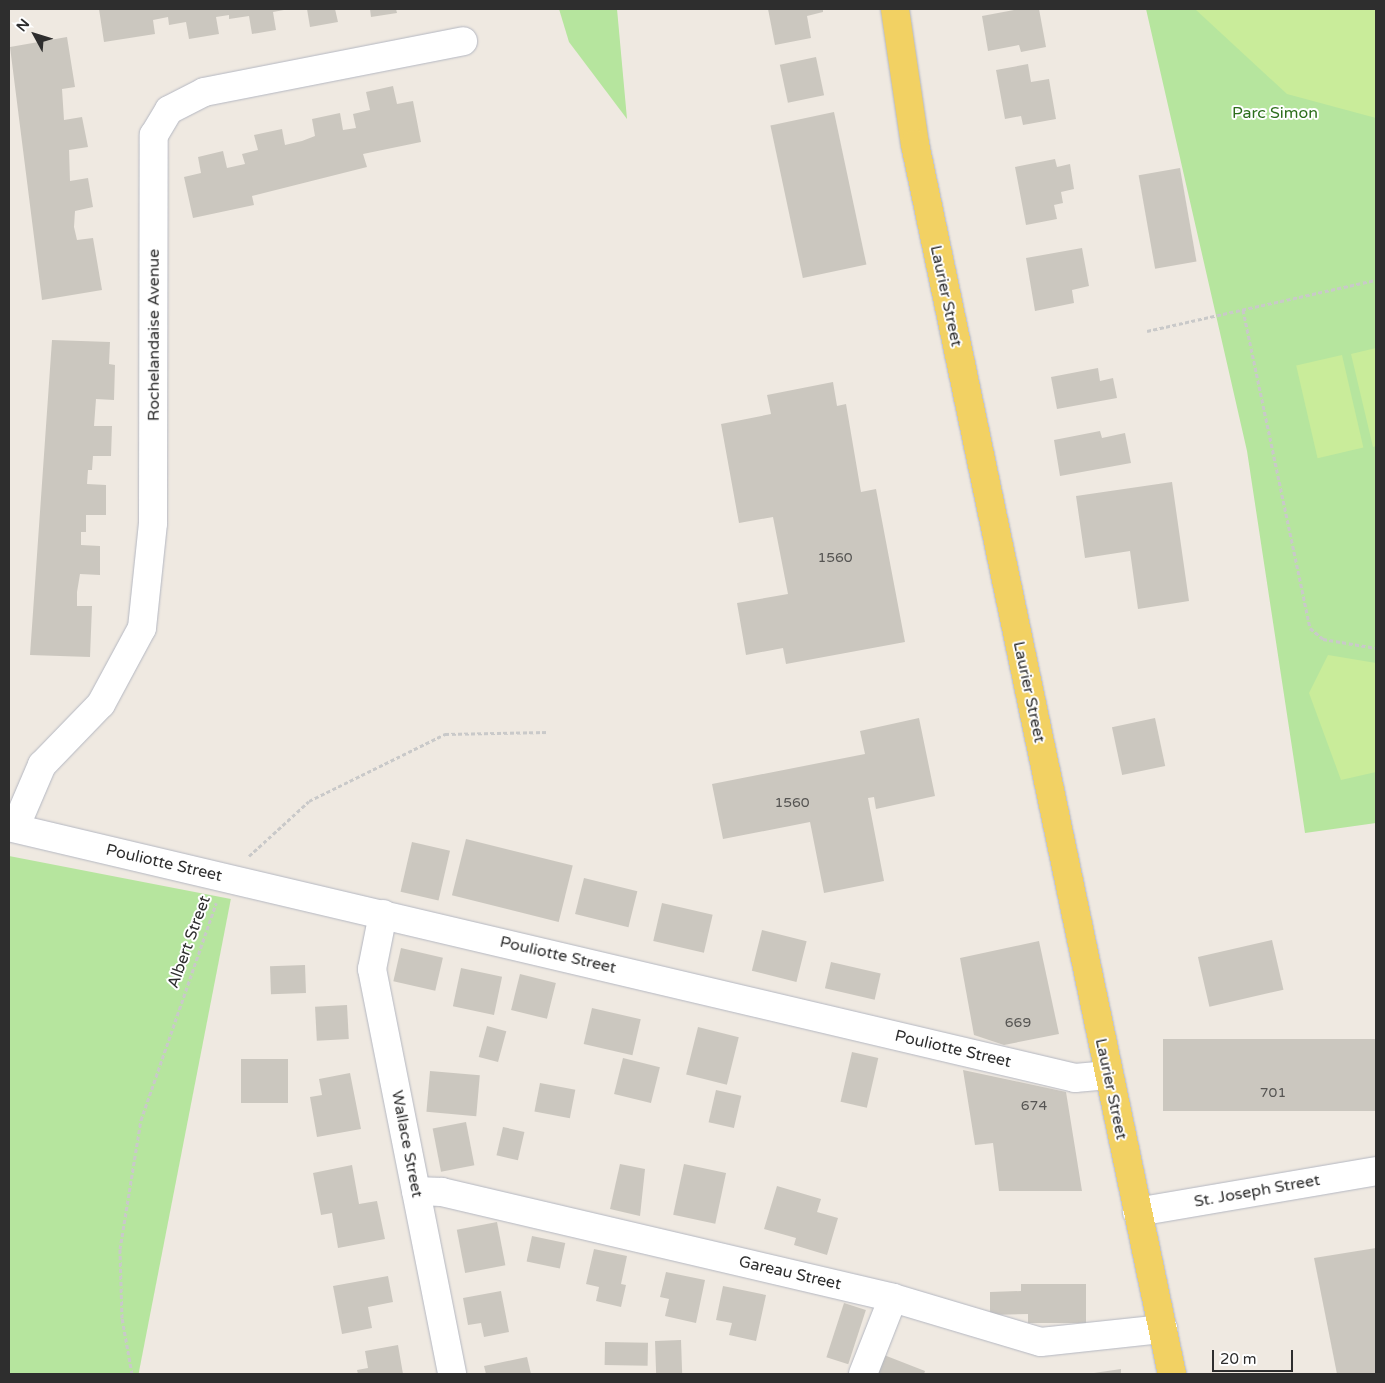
<!DOCTYPE html>
<style>
body{margin:0}
#map{position:relative;width:1385px;height:1383px;overflow:hidden;background:#efe9e1;font-family:"Varela Round",sans-serif}
div>[style]{position:absolute}
.green>*{inset:0;background:#b6e59e;transform-origin:0 0}
.pitch>*{inset:0;background:#c9ec9a;transform-origin:0 0}
.building>*{inset:0;background:#cbc7bf;transform-origin:0 0}
.path>*{height:3px;margin-top:-1.5px;transform-origin:0;background:repeating-linear-gradient(90deg,#c9c9c9 0 4px,transparent 0 6.5px)}
.roads{filter:drop-shadow(0 0 1px #b4b7c1) drop-shadow(0 0 1px #b4b7c1)}
.minor>*{height:28px;margin:-14px;padding:0 14px;transform-origin:14px;border-radius:14px;background:#fff}
.major>*{height:28px;margin:-14px;padding:0 14px;transform-origin:14px;border-radius:14px;background:#f2d163}
span{translate:-50% -50%;white-space:nowrap;text-align:center;line-height:1.15;-webkit-text-stroke:4px #fff;paint-order:stroke}
.number-label{font-size:14px;color:#555452}
.number-label span{-webkit-text-stroke-width:0}
.park-label{font-size:16px;color:#2c6e1b}
.street-label{font-size:16px;color:#2e2e2e}
.frame{position:absolute;inset:0;border:10px solid #2e2e2e;pointer-events:none}
.north{position:absolute;left:10px;top:10px;width:50px;height:50px;-webkit-text-stroke:4px #fff;paint-order:stroke;rotate:309deg;font-size:14px;font-weight:700;line-height:20px;text-align:center;color:#2e2e2e}
.north::after{content:'';display:block;margin:auto;width:18px;height:22px;background:#2e2e2e;clip-path:polygon(50% 0,100% 100%,50% 72%,0 100%)}
.scale{position:absolute;left:1212px;top:1350px;width:81px;height:22px;box-sizing:border-box;border:2px solid #2e2e2e;border-top:0;padding-left:6px;font-size:15px;line-height:18px;white-space:nowrap;color:#2e2e2e;-webkit-text-stroke:4px #fff;paint-order:stroke}
</style>
<div id="map">
<div class="green">
<i style="clip-path:polygon(559px 9px,617px 9px,627px 119px,569px 42px)"></i>
<i style="clip-path:polygon(1146px 9px,1376px 9px,1376px 823px,1305px 833px,1247px 451px)"></i>
<i style="left:9px;top:856px;width:226px;height:518px;rotate:11deg"></i>
</div>
<div class="pitch">
<i style="clip-path:polygon(1195px 9px,1376px 9px,1376px 118px,1287px 94px)"></i>
<i style="clip-path:polygon(1376px 348px,1376px 446px,1373px 447px,1351px 354px)"></i>
<i style="left:1342px;top:355px;width:95px;height:47px;rotate:77deg"></i>
<i style="clip-path:polygon(1328px 655px,1376px 663px,1376px 772px,1341px 780px,1309px 693px)"></i>
</div>
<div class="building">
<i style="clip-path:polygon(99px 9px,283px 9px,284px 10px,273px 12px,276px 30px,252px 34px,249px 16px,229px 19px,229px 15px,216px 17px,219px 34px,189px 39px,186px 22px,169px 25px,168px 17px,153px 20px,155px 34px,104px 42px)"></i>
<i style="clip-path:polygon(307px 9px,335px 9px,338px 22px,310px 27px)"></i>
<i style="clip-path:polygon(370px 9px,396px 9px,397px 13px,371px 17px)"></i>
<i style="clip-path:polygon(768px 9px,823px 9px,823px 12px,807px 16px,811px 38px,775px 45px)"></i>
<i style="clip-path:polygon(1020px 9px,1039px 9px,1046px 47px,1021px 52px,1019px 45px,988px 51px,982px 16px)"></i>
<i style="clip-path:polygon(67px 37px,75px 87px,62px 89px,64px 120px,82px 117px,88px 147px,69px 150px,70px 181px,88px 178px,93px 207px,75px 211px,74px 227px,77px 240px,93px 238px,102px 290px,42px 300px,10px 47px)"></i>
<i style="left:816px;top:57px;width:39px;height:37px;rotate:78deg"></i>
<i style="clip-path:polygon(1028px 64px,1031px 82px,1049px 79px,1056px 119px,1023px 125px,1021px 116px,1005px 119px,996px 70px)"></i>
<i style="clip-path:polygon(393px 86px,397px 104px,413px 101px,421px 142px,363px 154px,367px 167px,252px 196px,254px 205px,193px 218px,184px 177px,201px 173px,198px 157px,223px 151px,227px 168px,245px 164px,242px 154px,258px 150px,254px 135px,282px 129px,285px 145px,302px 141px,315px 136px,312px 119px,340px 113px,343px 130px,356px 128px,353px 114px,370px 110px,366px 92px)"></i>
<i style="left:834px;top:112px;width:156px;height:65px;rotate:78deg"></i>
<i style="clip-path:polygon(1055px 159px,1057px 167px,1070px 164px,1074px 189px,1061px 192px,1063px 203px,1054px 205px,1057px 219px,1026px 225px,1015px 167px)"></i>
<i style="left:1180px;top:168px;width:95px;height:42px;rotate:80deg"></i>
<i style="clip-path:polygon(1082px 248px,1089px 286px,1072px 290px,1074px 303px,1035px 311px,1026px 258px)"></i>
<i style="clip-path:polygon(52px 340px,110px 342px,109px 364px,115px 365px,114px 400px,96px 399px,94px 426px,112px 426px,111px 456px,93px 456px,92px 470px,88px 470px,87px 484px,106px 485px,106px 515px,86px 515px,86px 532px,81px 532px,81px 545px,100px 546px,100px 575px,80px 574px,77px 592px,77px 606px,92px 606px,90px 657px,30px 655px)"></i>
<i style="clip-path:polygon(1098px 368px,1100px 381px,1113px 378px,1117px 398px,1057px 409px,1051px 377px)"></i>
<i style="clip-path:polygon(833px 382px,837px 406px,846px 404px,861px 492px,876px 489px,905px 642px,786px 664px,783px 648px,746px 655px,737px 603px,788px 594px,773px 517px,739px 523px,721px 424px,771px 414px,767px 395px)"></i>
<i style="clip-path:polygon(1100px 431px,1102px 438px,1125px 433px,1131px 463px,1060px 476px,1054px 440px)"></i>
<i style="clip-path:polygon(1172px 482px,1189px 601px,1138px 609px,1130px 551px,1085px 558px,1076px 496px)"></i>
<i style="clip-path:polygon(919px 718px,935px 796px,876px 809px,874px 797px,868px 798px,884px 881px,824px 893px,810px 822px,723px 839px,712px 784px,865px 754px,860px 731px)"></i>
<i style="left:1155px;top:718px;width:49px;height:44px;rotate:78deg"></i>
<i style="left:466px;top:839px;width:110px;height:58px;rotate:14deg"></i>
<i style="left:412px;top:842px;width:39px;height:51px;rotate:13deg"></i>
<i style="left:584px;top:878px;width:55px;height:37px;rotate:14deg"></i>
<i style="left:662px;top:903px;width:52px;height:39px;rotate:13deg"></i>
<i style="left:762px;top:930px;width:46px;height:42px;rotate:14deg"></i>
<i style="left:1272px;top:940px;width:51px;height:76px;rotate:77deg"></i>
<i style="clip-path:polygon(1039px 941px,1059px 1034px,1004px 1045px,974px 1035px,960px 958px)"></i>
<i style="left:401px;top:948px;width:43px;height:34px;rotate:13deg"></i>
<i style="left:831px;top:962px;width:51px;height:27px;rotate:13deg"></i>
<i style="left:305px;top:965px;width:28px;height:35px;rotate:88deg"></i>
<i style="left:461px;top:968px;width:42px;height:39px;rotate:12deg"></i>
<i style="left:520px;top:974px;width:37px;height:37px;rotate:14deg"></i>
<i style="left:347px;top:1005px;width:34px;height:32px;rotate:87deg"></i>
<i style="left:592px;top:1008px;width:50px;height:37px;rotate:13deg"></i>
<i style="left:487px;top:1026px;width:20px;height:32px;rotate:15deg"></i>
<i style="left:698px;top:1027px;width:42px;height:49px;rotate:14deg"></i>
<i style="left:1376px;top:1039px;width:72px;height:213px;rotate:90deg"></i>
<i style="left:852px;top:1052px;width:27px;height:51px;rotate:13deg"></i>
<i style="left:623px;top:1058px;width:38px;height:37px;rotate:14deg"></i>
<i style="left:288px;top:1059px;width:44px;height:47px;rotate:90deg"></i>
<i style="clip-path:polygon(963px 1070px,1066px 1092px,1082px 1191px,999px 1191px,993px 1143px,975px 1145px)"></i>
<i style="left:430px;top:1071px;width:50px;height:41px;rotate:5deg"></i>
<i style="clip-path:polygon(350px 1073px,361px 1129px,317px 1137px,310px 1097px,322px 1095px,319px 1079px)"></i>
<i style="left:540px;top:1083px;width:36px;height:29px;rotate:11deg"></i>
<i style="left:716px;top:1090px;width:26px;height:33px;rotate:13deg"></i>
<i style="left:466px;top:1122px;width:44px;height:34px;rotate:79deg"></i>
<i style="left:503px;top:1127px;width:22px;height:29px;rotate:13deg"></i>
<i style="clip-path:polygon(620px 1164px,645px 1169px,640px 1216px,610px 1209px)"></i>
<i style="left:684px;top:1164px;width:43px;height:52px;rotate:12deg"></i>
<i style="clip-path:polygon(352px 1165px,359px 1204px,377px 1201px,385px 1239px,338px 1248px,332px 1213px,321px 1215px,313px 1173px)"></i>
<i style="clip-path:polygon(777px 1186px,821px 1199px,817px 1212px,838px 1218px,827px 1255px,794px 1245px,796px 1238px,764px 1229px)"></i>
<i style="left:497px;top:1222px;width:44px;height:41px;rotate:79deg"></i>
<i style="left:532px;top:1236px;width:34px;height:26px;rotate:12deg"></i>
<i style="clip-path:polygon(1376px 1248px,1376px 1374px,1337px 1374px,1314px 1258px)"></i>
<i style="clip-path:polygon(594px 1249px,627px 1256px,621px 1284px,626px 1285px,621px 1307px,596px 1301px,599px 1287px,586px 1284px)"></i>
<i style="clip-path:polygon(666px 1272px,705px 1280px,696px 1323px,665px 1316px,669px 1299px,660px 1297px)"></i>
<i style="clip-path:polygon(388px 1276px,393px 1302px,368px 1307px,372px 1328px,342px 1334px,333px 1286px)"></i>
<i style="clip-path:polygon(1021px 1284px,1086px 1284px,1086px 1323px,1028px 1323px,1028px 1314px,990px 1315px,990px 1292px,1021px 1291px)"></i>
<i style="clip-path:polygon(723px 1286px,766px 1295px,756px 1341px,729px 1335px,732px 1323px,716px 1320px)"></i>
<i style="clip-path:polygon(501px 1291px,509px 1332px,484px 1337px,481px 1323px,468px 1325px,463px 1298px)"></i>
<i style="left:844px;top:1303px;width:23px;height:57px;rotate:18deg"></i>
<i style="left:681px;top:1340px;width:34px;height:26px;rotate:88deg"></i>
<i style="left:605px;top:1342px;width:43px;height:23px;rotate:1deg"></i>
<i style="clip-path:polygon(398px 1345px,403px 1374px,358px 1374px,357px 1370px,368px 1368px,365px 1351px)"></i>
<i style="clip-path:polygon(884px 1355px,925px 1371px,924px 1374px,876px 1374px)"></i>
<i style="clip-path:polygon(527px 1357px,531px 1374px,486px 1374px,484px 1366px)"></i>
<i style="clip-path:polygon(1121px 1369px,1121px 1374px,1094px 1374px,1094px 1373px)"></i>
</div>
<div class="path">
<i style="left:1243px;top:310px;width:325px;rotate:78.1deg"></i>
<i style="left:1310px;top:628px;width:17px;rotate:40deg"></i>
<i style="left:1323px;top:639px;width:54px;rotate:9.6deg"></i>
<i style="left:1147px;top:331px;width:235px;rotate:-12.6deg"></i>
<i style="left:249px;top:856px;width:81px;rotate:-42.5deg"></i>
<i style="left:309px;top:801px;width:152px;rotate:-26.2deg"></i>
<i style="left:445px;top:734px;width:104px;rotate:-1.1deg"></i>
<i style="left:132px;top:1374px;width:57px;rotate:-100.1deg"></i>
<i style="left:122px;top:1318px;width:69px;rotate:-91.7deg"></i>
<i style="left:120px;top:1249px;width:131px;rotate:-80.8deg"></i>
<i style="left:141px;top:1120px;width:230px;rotate:-70.9deg"></i>
</div>
<div class="roads">
<div class="minor">
<i style="left:9px;top:827px;width:1095px;rotate:13.25deg"></i>
<i style="left:1075px;top:1078px;width:34px;rotate:-5deg"></i>
<i style="left:15px;top:828px;width:69px;rotate:-66.8deg"></i>
<i style="left:42px;top:765px;width:85px;rotate:-46deg"></i>
<i style="left:101px;top:704px;width:86px;rotate:-61.7deg"></i>
<i style="left:142px;top:628px;width:106px;rotate:-84deg"></i>
<i style="left:153px;top:523px;width:388px;rotate:-89.9deg"></i>
<i style="left:154px;top:135px;width:29px;rotate:-59deg"></i>
<i style="left:169px;top:110px;width:39px;rotate:-27deg"></i>
<i style="left:204px;top:92px;width:264px;rotate:-11.1deg"></i>
<i style="left:383px;top:914px;width:56px;rotate:101.3deg"></i>
<i style="left:372px;top:969px;width:413px;rotate:78.8deg"></i>
<i style="left:416px;top:1191px;width:26px;rotate:2deg"></i>
<i style="left:442px;top:1192px;width:463px;rotate:13.2deg"></i>
<i style="left:893px;top:1298px;width:154px;rotate:16.6deg"></i>
<i style="left:1041px;top:1342px;width:123px;rotate:-6.1deg"></i>
<i style="left:1137px;top:1212px;width:242px;rotate:-9.7deg"></i>
<i style="left:863px;top:1374px;width:82px;rotate:-68.5deg"></i>
</div>
<div class="major">
<i style="left:895px;top:9px;width:136px;rotate:81.6deg"></i>
<i style="left:915px;top:144px;width:1257px;rotate:78.2deg"></i>
</div>
</div>
<div class="number-label">
<span style="left:835px;top:558px">1560</span>
<span style="left:792px;top:803px">1560</span>
<span style="left:1018px;top:1023px">669</span>
<span style="left:1273px;top:1093px">701</span>
<span style="left:1034px;top:1106px">674</span>
</div>
<div class="park-label">
<span style="left:1275px;top:113px">Parc Simon</span>
</div>
<div class="street-label">
<span style="left:946px;top:296px;rotate:78deg">Laurier Street</span>
<span style="left:154px;top:335px;rotate:-90deg">Rochelandaise Avenue</span>
<span style="left:1029px;top:692px;rotate:78deg">Laurier Street</span>
<span style="left:164px;top:863px;rotate:13deg">Pouliotte Street</span>
<span style="left:189px;top:942px;rotate:-70deg">Albert Street</span>
<span style="left:558px;top:955px;rotate:13deg">Pouliotte Street</span>
<span style="left:953px;top:1049px;rotate:13deg">Pouliotte Street</span>
<span style="left:1111px;top:1089px;rotate:78deg">Laurier Street</span>
<span style="left:407px;top:1144px;rotate:79deg">Wallace Street</span>
<span style="left:1257px;top:1191px;rotate:-10deg">St. Joseph Street</span>
<span style="left:790px;top:1273px;rotate:13deg">Gareau Street</span>
</div>
<div class="frame"></div>
<div class="north">N</div>
<div class="scale">20 m</div>
</div>
